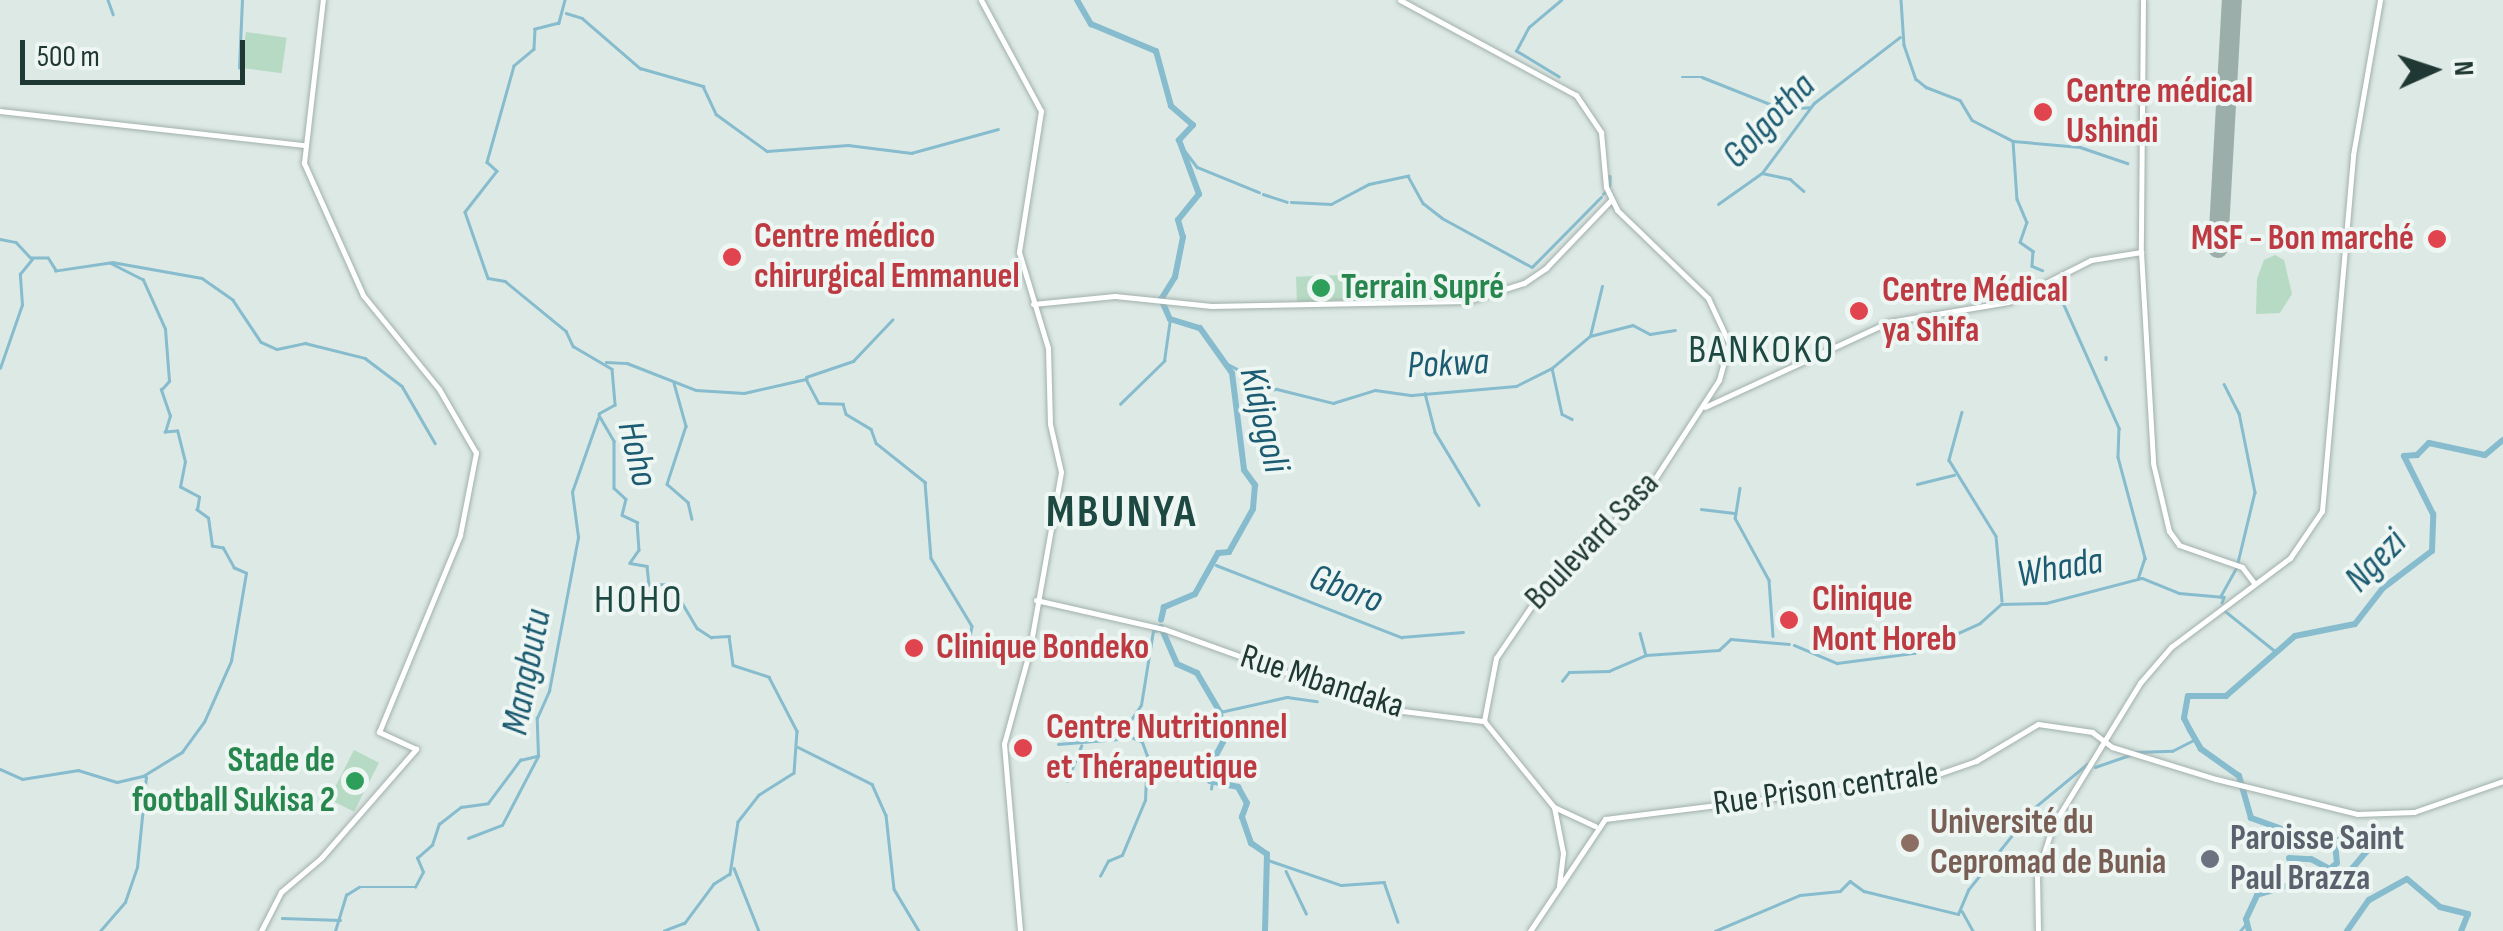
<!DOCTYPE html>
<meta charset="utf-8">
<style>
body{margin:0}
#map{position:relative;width:2503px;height:931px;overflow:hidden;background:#dde9e5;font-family:"Sofia Sans Condensed",sans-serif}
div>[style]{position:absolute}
.green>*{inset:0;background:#b6dac3;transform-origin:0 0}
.stream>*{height:2.5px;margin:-1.25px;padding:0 1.25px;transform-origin:1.25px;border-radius:1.25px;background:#86bccd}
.river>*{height:6px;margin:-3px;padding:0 3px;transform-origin:3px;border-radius:3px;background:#86bccd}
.runway>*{height:20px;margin:-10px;padding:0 10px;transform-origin:10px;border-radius:10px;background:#9baeaa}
.roads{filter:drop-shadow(0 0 2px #a1b0ac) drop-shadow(0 0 2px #a1b0ac)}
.minor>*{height:5px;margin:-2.5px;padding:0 2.5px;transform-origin:2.5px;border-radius:2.5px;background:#fff}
.dots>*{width:28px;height:28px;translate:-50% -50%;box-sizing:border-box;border:5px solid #edf6f2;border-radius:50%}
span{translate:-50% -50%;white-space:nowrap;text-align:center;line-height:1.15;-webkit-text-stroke:8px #edf6f2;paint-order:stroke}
.health-label{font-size:35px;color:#be3a42;font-weight:700}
.left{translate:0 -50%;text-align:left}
.right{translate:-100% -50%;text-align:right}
.leisure-label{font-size:35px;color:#27864d;font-weight:700}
.street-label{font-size:35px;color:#203833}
.education-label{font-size:35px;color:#785e54;font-weight:700}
.worship-label{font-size:35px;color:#5b616d;font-weight:700}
.water-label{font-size:38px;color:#1c5b71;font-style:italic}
.quarter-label{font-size:40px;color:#1d4942;letter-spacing:2.5px}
.district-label{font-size:45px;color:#1d4942;font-weight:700;letter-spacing:2.5px}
.north{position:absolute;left:2383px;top:20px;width:100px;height:100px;-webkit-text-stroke:8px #edf6f2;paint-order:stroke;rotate:87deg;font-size:28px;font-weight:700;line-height:40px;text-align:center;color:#203833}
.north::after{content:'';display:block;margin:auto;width:35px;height:45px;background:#203833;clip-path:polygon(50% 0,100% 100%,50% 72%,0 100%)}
.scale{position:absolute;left:20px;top:40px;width:225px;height:45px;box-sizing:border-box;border:5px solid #203833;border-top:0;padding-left:12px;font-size:30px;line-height:35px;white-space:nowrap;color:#203833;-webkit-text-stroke:8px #edf6f2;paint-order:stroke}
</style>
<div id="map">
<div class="green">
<i style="left:246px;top:32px;width:41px;height:36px;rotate:8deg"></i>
<i style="clip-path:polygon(2275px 255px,2284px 260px,2292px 294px,2280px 313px,2256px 314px,2257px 279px,2264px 260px)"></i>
<i style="left:1345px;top:275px;width:25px;height:49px;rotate:88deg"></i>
<i style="left:354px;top:750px;width:28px;height:55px;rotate:27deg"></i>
</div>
<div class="stream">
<i style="left:108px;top:0;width:15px;rotate:70deg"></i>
<i style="left:565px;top:0;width:24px;rotate:105deg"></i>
<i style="left:559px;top:23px;width:25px;rotate:166deg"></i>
<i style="left:535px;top:29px;width:20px;rotate:93deg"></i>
<i style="left:534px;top:49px;width:26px;rotate:140deg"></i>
<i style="left:514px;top:66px;width:100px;rotate:105.7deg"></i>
<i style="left:487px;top:162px;width:13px;rotate:42deg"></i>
<i style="left:497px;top:171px;width:52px;rotate:128deg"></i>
<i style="left:465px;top:212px;width:70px;rotate:70.8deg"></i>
<i style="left:488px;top:278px;width:17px;rotate:10deg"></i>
<i style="left:505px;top:281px;width:79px;rotate:39.3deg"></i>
<i style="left:566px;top:331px;width:17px;rotate:65deg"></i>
<i style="left:573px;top:346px;width:45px;rotate:30.5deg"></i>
<i style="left:612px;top:369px;width:36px;rotate:85deg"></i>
<i style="left:615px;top:405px;width:18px;rotate:151deg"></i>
<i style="left:1901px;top:0;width:45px;rotate:86.2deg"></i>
<i style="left:1904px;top:45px;width:36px;rotate:71deg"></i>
<i style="left:1916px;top:79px;width:13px;rotate:39deg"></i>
<i style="left:1926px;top:87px;width:36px;rotate:21deg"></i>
<i style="left:1960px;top:100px;width:23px;rotate:59deg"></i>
<i style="left:1972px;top:120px;width:46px;rotate:27.1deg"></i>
<i style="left:2013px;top:141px;width:67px;rotate:5.1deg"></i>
<i style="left:2080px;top:147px;width:50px;rotate:18.8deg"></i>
<i style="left:566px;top:13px;width:17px;rotate:17deg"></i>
<i style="left:582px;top:18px;width:77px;rotate:40.8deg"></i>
<i style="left:640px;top:68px;width:66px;rotate:15.9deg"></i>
<i style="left:703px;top:86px;width:31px;rotate:65deg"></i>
<i style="left:716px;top:114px;width:63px;rotate:36deg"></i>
<i style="left:767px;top:151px;width:81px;rotate:-4.2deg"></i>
<i style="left:848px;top:145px;width:64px;rotate:7.2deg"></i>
<i style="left:911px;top:153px;width:90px;rotate:-15.4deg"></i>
<i style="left:239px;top:68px;width:68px;rotate:-87.5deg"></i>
<i style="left:1559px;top:77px;width:50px;rotate:-148.8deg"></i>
<i style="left:1516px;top:51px;width:27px;rotate:-62deg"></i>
<i style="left:1529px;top:27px;width:42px;rotate:-40.2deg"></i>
<i style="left:1682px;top:77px;width:20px"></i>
<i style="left:1702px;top:77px;width:87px;rotate:21.6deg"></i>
<i style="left:1783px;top:109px;width:26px;rotate:-4deg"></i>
<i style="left:2013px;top:141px;width:58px;rotate:86.1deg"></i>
<i style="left:2017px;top:199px;width:25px;rotate:67deg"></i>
<i style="left:2027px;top:222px;width:21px;rotate:109deg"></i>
<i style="left:2020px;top:242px;width:16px;rotate:35deg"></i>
<i style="left:2033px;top:251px;width:15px;rotate:94deg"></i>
<i style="left:2032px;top:266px;width:11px;rotate:22deg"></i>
<i style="left:1185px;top:151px;width:20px;rotate:53deg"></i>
<i style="left:1197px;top:167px;width:67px;rotate:22deg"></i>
<i style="left:1762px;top:173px;width:29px;rotate:12deg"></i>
<i style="left:1790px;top:179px;width:18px;rotate:41deg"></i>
<i style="left:1610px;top:176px;width:9px;rotate:90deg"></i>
<i style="left:1263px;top:194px;width:25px;rotate:18deg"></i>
<i style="left:1603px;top:194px;width:3px;rotate:-45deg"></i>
<i style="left:1291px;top:202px;width:40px;rotate:2.9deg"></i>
<i style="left:1331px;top:204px;width:43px;rotate:-27.8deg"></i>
<i style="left:1369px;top:184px;width:40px;rotate:-12deg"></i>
<i style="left:1408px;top:176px;width:31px;rotate:61deg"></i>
<i style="left:1423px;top:203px;width:24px;rotate:38deg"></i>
<i style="left:1442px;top:218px;width:102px;rotate:28.6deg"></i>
<i style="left:1532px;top:267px;width:98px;rotate:-45.4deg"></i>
<i style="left:1718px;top:204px;width:54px;rotate:-35.2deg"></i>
<i style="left:1762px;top:173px;width:87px;rotate:-53.4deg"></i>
<i style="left:1814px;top:103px;width:108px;rotate:-37.5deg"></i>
<i style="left:0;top:239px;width:16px;rotate:11deg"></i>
<i style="left:16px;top:242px;width:21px;rotate:47deg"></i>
<i style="left:112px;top:262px;width:91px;rotate:10.1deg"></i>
<i style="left:202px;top:278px;width:38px;rotate:35deg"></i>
<i style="left:233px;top:300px;width:50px;rotate:56.3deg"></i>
<i style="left:261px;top:342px;width:17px;rotate:24deg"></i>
<i style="left:277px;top:349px;width:29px;rotate:-12deg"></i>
<i style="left:305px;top:343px;width:62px;rotate:14deg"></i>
<i style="left:365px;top:358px;width:46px;rotate:37.1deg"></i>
<i style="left:402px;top:386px;width:66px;rotate:59.9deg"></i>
<i style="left:2060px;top:296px;width:145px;rotate:65.9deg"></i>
<i style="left:2119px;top:428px;width:29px;rotate:92deg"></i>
<i style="left:2118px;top:457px;width:105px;rotate:75deg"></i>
<i style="left:2145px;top:558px;width:22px;rotate:108deg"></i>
<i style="left:1590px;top:336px;width:51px;rotate:-76.5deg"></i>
<i style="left:2106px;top:357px;width:2px;rotate:90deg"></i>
<i style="left:606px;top:362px;width:21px;rotate:3deg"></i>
<i style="left:627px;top:363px;width:74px;rotate:21.4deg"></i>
<i style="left:696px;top:390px;width:48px;rotate:3.6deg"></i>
<i style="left:744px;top:393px;width:64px;rotate:-12.7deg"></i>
<i style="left:806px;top:379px;width:27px;rotate:62deg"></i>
<i style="left:819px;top:403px;width:24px;rotate:2deg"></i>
<i style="left:843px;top:404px;width:10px;rotate:73deg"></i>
<i style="left:846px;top:414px;width:29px;rotate:31deg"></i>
<i style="left:871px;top:429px;width:15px;rotate:70deg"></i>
<i style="left:876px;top:443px;width:63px;rotate:38.5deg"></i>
<i style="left:925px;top:482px;width:76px;rotate:85.5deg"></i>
<i style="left:931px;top:558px;width:79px;rotate:58.9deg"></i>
<i style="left:972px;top:626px;width:17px;rotate:100deg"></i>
<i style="left:1224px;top:362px;width:19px;rotate:28deg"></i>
<i style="left:1241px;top:371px;width:24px;rotate:66deg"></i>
<i style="left:1251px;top:393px;width:26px;rotate:-9deg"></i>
<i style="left:1277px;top:389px;width:58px;rotate:14deg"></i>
<i style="left:1333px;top:403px;width:44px;rotate:-17.2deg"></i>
<i style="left:1375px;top:390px;width:37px;rotate:8deg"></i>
<i style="left:1412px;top:395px;width:104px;rotate:-4.9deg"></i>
<i style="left:1516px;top:386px;width:40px;rotate:-26.6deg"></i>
<i style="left:1552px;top:368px;width:50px;rotate:-40.1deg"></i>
<i style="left:1590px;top:336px;width:44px;rotate:-14.3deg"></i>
<i style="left:1633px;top:325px;width:19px;rotate:28deg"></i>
<i style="left:1650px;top:334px;width:25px;rotate:-9deg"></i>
<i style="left:0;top:368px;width:67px;rotate:-70.8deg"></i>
<i style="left:22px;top:305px;width:31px;rotate:-94deg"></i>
<i style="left:20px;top:274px;width:19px;rotate:-51deg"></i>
<i style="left:1552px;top:368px;width:47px;rotate:77.7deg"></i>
<i style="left:1562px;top:414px;width:11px;rotate:27deg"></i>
<i style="left:806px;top:377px;width:50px;rotate:-18.8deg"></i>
<i style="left:853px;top:361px;width:57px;rotate:-46.4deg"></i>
<i style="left:674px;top:383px;width:45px;rotate:74.4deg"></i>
<i style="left:686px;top:426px;width:61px;rotate:108.1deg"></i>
<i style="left:667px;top:484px;width:28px;rotate:41deg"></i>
<i style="left:688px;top:502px;width:17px;rotate:77deg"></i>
<i style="left:2224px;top:384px;width:33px;rotate:63deg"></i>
<i style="left:2239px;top:413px;width:81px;rotate:78.6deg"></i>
<i style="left:2255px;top:492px;width:73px;rotate:103.5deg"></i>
<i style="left:1425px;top:393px;width:40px;rotate:75.6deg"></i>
<i style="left:1435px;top:432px;width:85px;rotate:58.9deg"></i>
<i style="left:1120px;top:404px;width:62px;rotate:-44.3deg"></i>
<i style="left:1164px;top:361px;width:42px;rotate:-81.9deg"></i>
<i style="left:1962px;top:412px;width:50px;rotate:105.2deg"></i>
<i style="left:1949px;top:460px;width:89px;rotate:58.3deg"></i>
<i style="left:1996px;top:536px;width:65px;rotate:84.7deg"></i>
<i style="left:599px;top:415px;width:30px;rotate:60deg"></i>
<i style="left:614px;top:441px;width:47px;rotate:90deg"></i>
<i style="left:614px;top:488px;width:16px;rotate:43deg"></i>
<i style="left:626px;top:499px;width:16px;rotate:104deg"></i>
<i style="left:622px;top:515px;width:17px;rotate:25deg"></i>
<i style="left:637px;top:522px;width:28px;rotate:86deg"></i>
<i style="left:639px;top:550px;width:16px;rotate:125deg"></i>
<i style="left:630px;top:563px;width:17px;rotate:10deg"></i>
<i style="left:647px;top:566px;width:19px;rotate:84deg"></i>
<i style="left:649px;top:585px;width:22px;rotate:-3deg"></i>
<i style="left:671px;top:584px;width:51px;rotate:59.4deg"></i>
<i style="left:697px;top:628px;width:17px;rotate:33deg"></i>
<i style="left:711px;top:637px;width:18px;rotate:-3deg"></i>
<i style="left:729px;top:636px;width:29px;rotate:82deg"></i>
<i style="left:733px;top:665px;width:38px;rotate:18deg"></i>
<i style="left:769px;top:677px;width:61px;rotate:62.6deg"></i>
<i style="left:797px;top:731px;width:42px;rotate:94.1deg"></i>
<i style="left:794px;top:773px;width:41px;rotate:147.8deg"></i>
<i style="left:759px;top:795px;width:34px;rotate:128deg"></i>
<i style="left:738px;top:822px;width:53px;rotate:98.7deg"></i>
<i style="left:730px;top:874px;width:19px;rotate:148deg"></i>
<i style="left:714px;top:884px;width:49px;rotate:126.6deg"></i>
<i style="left:685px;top:923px;width:22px;rotate:159deg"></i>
<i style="left:1917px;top:484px;width:38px;rotate:-14deg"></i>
<i style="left:1740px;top:488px;width:30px;rotate:99deg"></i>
<i style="left:1735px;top:518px;width:71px;rotate:61.3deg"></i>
<i style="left:1769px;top:580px;width:56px;rotate:85.9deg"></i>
<i style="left:1701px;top:509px;width:33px;rotate:7deg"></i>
<i style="left:1216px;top:565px;width:199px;rotate:21.3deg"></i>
<i style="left:1401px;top:637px;width:62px;rotate:-4.6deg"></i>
<i style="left:2220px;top:597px;width:33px;rotate:-61deg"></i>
<i style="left:2225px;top:611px;width:64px;rotate:38.7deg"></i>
<i style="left:1640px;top:633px;width:23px;rotate:75deg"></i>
<i style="left:1794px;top:645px;width:47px;rotate:22.7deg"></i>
<i style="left:1837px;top:663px;width:78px;rotate:-7.4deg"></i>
<i style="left:1914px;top:653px;width:72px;rotate:-24.4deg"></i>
<i style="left:1980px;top:623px;width:28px;rotate:-42deg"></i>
<i style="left:2001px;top:604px;width:45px;rotate:-1.3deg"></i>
<i style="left:2046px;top:603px;width:99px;rotate:-14.6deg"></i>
<i style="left:2142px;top:578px;width:40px;rotate:22deg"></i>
<i style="left:2179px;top:593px;width:45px;rotate:5.1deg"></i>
<i style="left:2224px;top:597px;width:6px;rotate:108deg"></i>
<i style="left:1562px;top:681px;width:11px;rotate:-52deg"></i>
<i style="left:1569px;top:672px;width:40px;rotate:-1.4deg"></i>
<i style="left:1609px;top:671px;width:40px;rotate:-23.4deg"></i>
<i style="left:1646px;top:655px;width:73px;rotate:-3.9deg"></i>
<i style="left:1719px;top:650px;width:16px;rotate:-43deg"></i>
<i style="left:1731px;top:639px;width:58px;rotate:4.9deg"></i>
<i style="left:1220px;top:712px;width:69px;rotate:-12.6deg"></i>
<i style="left:1287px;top:697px;width:30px;rotate:8deg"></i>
<i style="left:1058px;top:744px;width:60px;rotate:-4.8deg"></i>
<i style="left:1118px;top:739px;width:41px;rotate:-55.9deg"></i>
<i style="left:1141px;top:705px;width:75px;rotate:-80.8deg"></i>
<i style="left:1153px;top:631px;width:6px;rotate:-9deg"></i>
<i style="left:798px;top:747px;width:83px;rotate:26.6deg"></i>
<i style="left:872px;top:784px;width:34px;rotate:66deg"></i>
<i style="left:886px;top:815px;width:74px;rotate:83.8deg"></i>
<i style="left:894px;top:889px;width:49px;rotate:59.2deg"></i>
<i style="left:2136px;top:752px;width:36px;rotate:-2deg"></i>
<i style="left:2172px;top:751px;width:27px;rotate:-27deg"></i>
<i style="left:2095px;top:767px;width:37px;rotate:-19deg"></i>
<i style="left:0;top:769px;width:24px;rotate:24deg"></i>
<i style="left:22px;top:779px;width:57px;rotate:-9.1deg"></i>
<i style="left:78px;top:770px;width:41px;rotate:17.1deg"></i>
<i style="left:117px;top:782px;width:27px;rotate:-13deg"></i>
<i style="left:143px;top:776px;width:46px;rotate:-31.6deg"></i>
<i style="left:182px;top:752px;width:37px;rotate:-54deg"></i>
<i style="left:204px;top:722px;width:67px;rotate:-66.1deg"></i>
<i style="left:231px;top:661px;width:89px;rotate:-80.3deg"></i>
<i style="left:246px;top:573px;width:13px;rotate:-157deg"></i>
<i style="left:234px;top:568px;width:23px;rotate:-119deg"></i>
<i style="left:223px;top:548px;width:11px;rotate:-170deg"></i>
<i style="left:212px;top:546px;width:28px;rotate:-98deg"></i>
<i style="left:208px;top:518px;width:14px;rotate:-144deg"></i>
<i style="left:197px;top:510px;width:13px;rotate:-81deg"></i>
<i style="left:199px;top:497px;width:21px;rotate:-152deg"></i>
<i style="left:180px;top:487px;width:25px;rotate:-79deg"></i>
<i style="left:185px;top:462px;width:32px;rotate:-104deg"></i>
<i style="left:177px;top:431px;width:12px;rotate:175deg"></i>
<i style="left:165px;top:432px;width:17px;rotate:-73deg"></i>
<i style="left:170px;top:416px;width:28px;rotate:-109deg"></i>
<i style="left:161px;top:390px;width:12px;rotate:-48deg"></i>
<i style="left:169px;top:381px;width:52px;rotate:-94.4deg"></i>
<i style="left:165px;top:329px;width:54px;rotate:-114.2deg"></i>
<i style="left:143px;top:280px;width:37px;rotate:-153deg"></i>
<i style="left:110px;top:263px;width:55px;rotate:171.6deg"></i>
<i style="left:56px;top:271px;width:15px;rotate:-122deg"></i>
<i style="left:48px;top:258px;width:16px;rotate:180deg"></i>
<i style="left:1067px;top:781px;width:38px;rotate:-68deg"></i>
<i style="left:1211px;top:789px;width:7px;rotate:-82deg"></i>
<i style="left:468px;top:838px;width:36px;rotate:-21deg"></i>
<i style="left:502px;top:825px;width:78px;rotate:-62.4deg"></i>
<i style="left:1268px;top:860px;width:77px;rotate:18.9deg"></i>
<i style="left:1341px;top:885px;width:43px;rotate:-4deg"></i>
<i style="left:1384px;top:882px;width:42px;rotate:70.7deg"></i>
<i style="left:734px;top:868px;width:68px;rotate:68.4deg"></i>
<i style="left:1286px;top:871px;width:47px;rotate:64.5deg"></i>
<i style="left:1100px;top:876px;width:17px;rotate:-62deg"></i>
<i style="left:1108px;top:861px;width:15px;rotate:-23deg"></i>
<i style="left:1122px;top:855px;width:60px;rotate:-67.3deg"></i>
<i style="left:1145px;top:800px;width:44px;rotate:-87.4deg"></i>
<i style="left:1147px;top:756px;width:15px;rotate:-110deg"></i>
<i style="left:1142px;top:742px;width:21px;rotate:-157deg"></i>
<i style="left:1962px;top:911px;width:23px;rotate:61deg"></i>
<i style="left:282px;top:918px;width:58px;rotate:2deg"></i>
<i style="left:100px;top:931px;width:38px;rotate:-49deg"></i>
<i style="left:125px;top:902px;width:37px;rotate:-71deg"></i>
<i style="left:137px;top:867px;width:90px;rotate:-84.3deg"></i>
<i style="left:335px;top:931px;width:38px;rotate:-73deg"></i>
<i style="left:346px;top:895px;width:15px;rotate:-32deg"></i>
<i style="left:359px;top:887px;width:56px"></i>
<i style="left:415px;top:887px;width:17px;rotate:-62deg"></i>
<i style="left:423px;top:872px;width:15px;rotate:-113deg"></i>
<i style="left:417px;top:858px;width:20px;rotate:-41deg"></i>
<i style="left:432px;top:845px;width:22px;rotate:-72deg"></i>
<i style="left:439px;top:824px;width:28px;rotate:-38deg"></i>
<i style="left:461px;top:807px;width:27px;rotate:-8deg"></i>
<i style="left:488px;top:803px;width:54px;rotate:-53.3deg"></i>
<i style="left:520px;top:760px;width:18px;rotate:-13deg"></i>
<i style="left:538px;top:756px;width:38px;rotate:-92deg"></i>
<i style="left:537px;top:718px;width:30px;rotate:-66deg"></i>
<i style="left:549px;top:691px;width:157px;rotate:-79.3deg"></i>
<i style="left:578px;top:537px;width:45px;rotate:-97.6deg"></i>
<i style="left:572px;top:492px;width:78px;rotate:-70.6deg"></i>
<i style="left:1715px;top:931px;width:92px;rotate:-23deg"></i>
<i style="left:1800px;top:895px;width:40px;rotate:-5.7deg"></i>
<i style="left:1840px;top:891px;width:14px;rotate:-45deg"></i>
<i style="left:1850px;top:881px;width:17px;rotate:36deg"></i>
<i style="left:1864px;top:891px;width:97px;rotate:13.7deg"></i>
<i style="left:1958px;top:914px;width:26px;rotate:-67deg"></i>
<i style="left:1968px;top:890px;width:105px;rotate:-51.2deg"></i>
<i style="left:2034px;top:808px;width:69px;rotate:-39.7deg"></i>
<i style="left:2240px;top:931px;width:8px;rotate:-50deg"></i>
</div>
<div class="river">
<i style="left:1077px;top:0;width:28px;rotate:60deg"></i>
<i style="left:1091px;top:24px;width:70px;rotate:22.6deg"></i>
<i style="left:1156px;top:51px;width:57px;rotate:74.7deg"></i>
<i style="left:1171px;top:106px;width:29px;rotate:41deg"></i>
<i style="left:1193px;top:125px;width:21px;rotate:133deg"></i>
<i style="left:1179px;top:140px;width:58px;rotate:69.7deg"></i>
<i style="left:1199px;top:194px;width:33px;rotate:129deg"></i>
<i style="left:1178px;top:220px;width:18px;rotate:74deg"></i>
<i style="left:1183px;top:237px;width:41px;rotate:101.3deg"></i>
<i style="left:1175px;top:277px;width:26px;rotate:122deg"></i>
<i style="left:1161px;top:299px;width:22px;rotate:66deg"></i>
<i style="left:1170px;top:319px;width:31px;rotate:17deg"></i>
<i style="left:1200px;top:328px;width:55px;rotate:54.6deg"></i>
<i style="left:1232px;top:373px;width:98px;rotate:82.9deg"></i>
<i style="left:1244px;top:470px;width:19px;rotate:54deg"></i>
<i style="left:1255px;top:485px;width:24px;rotate:95deg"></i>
<i style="left:1253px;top:509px;width:49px;rotate:119.2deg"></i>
<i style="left:1229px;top:552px;width:11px;rotate:175deg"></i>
<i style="left:1218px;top:553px;width:47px;rotate:119.3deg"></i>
<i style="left:1195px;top:594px;width:34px;rotate:157deg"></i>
<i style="left:1164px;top:607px;width:13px;rotate:103deg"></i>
<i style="left:1161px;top:627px;width:40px;rotate:66.6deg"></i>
<i style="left:1177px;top:664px;width:22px;rotate:24deg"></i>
<i style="left:1197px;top:673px;width:45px;rotate:59.5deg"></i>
<i style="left:1220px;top:712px;width:30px;rotate:84deg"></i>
<i style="left:1223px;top:742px;width:32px;rotate:118deg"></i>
<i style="left:1208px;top:770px;width:11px;rotate:80deg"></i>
<i style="left:1210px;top:781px;width:29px;rotate:12deg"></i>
<i style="left:1238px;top:787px;width:18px;rotate:61deg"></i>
<i style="left:1247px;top:803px;width:15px;rotate:110deg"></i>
<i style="left:1242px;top:817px;width:28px;rotate:71deg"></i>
<i style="left:1251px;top:843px;width:19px;rotate:35deg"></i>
<i style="left:1267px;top:854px;width:77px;rotate:91.5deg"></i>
<i style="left:2332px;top:867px;width:6px;rotate:-39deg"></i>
<i style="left:2337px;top:863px;width:20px;rotate:-96deg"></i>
<i style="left:2249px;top:931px;width:12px;rotate:-104deg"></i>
<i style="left:2246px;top:919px;width:26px;rotate:-65deg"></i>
<i style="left:2257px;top:895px;width:31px;rotate:-17deg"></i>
<i style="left:2287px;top:886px;width:14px;rotate:-51deg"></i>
<i style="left:2296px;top:875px;width:18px;rotate:-112deg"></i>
<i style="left:2289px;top:858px;width:22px;rotate:3deg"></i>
<i style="left:2311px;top:859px;width:38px;rotate:28deg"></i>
<i style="left:2345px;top:877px;width:34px;rotate:-50deg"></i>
<i style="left:2367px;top:851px;width:15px;rotate:-90deg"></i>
<i style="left:2367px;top:836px;width:9px;rotate:-148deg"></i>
<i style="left:2359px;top:831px;width:35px;rotate:156deg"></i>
<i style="left:2327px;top:845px;width:81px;rotate:-160.4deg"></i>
<i style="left:2251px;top:818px;width:44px;rotate:-105.9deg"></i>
<i style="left:2239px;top:776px;width:47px;rotate:-144.6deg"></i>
<i style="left:2201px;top:749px;width:22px;rotate:-120deg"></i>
<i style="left:2190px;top:730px;width:13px;rotate:-117deg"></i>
<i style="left:2184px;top:718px;width:22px;rotate:-80deg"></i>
<i style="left:2188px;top:696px;width:38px"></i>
<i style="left:2226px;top:696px;width:91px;rotate:-41deg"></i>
<i style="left:2295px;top:636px;width:61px;rotate:-11.3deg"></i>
<i style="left:2355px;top:624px;width:46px;rotate:-52.1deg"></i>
<i style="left:2383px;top:588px;width:61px;rotate:-37.1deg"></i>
<i style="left:2432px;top:551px;width:37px;rotate:-88deg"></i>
<i style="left:2433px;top:514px;width:65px;rotate:-116.6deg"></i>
<i style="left:2404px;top:456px;width:13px;rotate:-4deg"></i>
<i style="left:2417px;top:455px;width:17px;rotate:-45deg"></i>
<i style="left:2429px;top:443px;width:57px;rotate:12.1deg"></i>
<i style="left:2485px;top:455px;width:23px;rotate:-40deg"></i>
<i style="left:2347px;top:931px;width:38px;rotate:-55deg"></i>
<i style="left:2369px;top:900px;width:43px;rotate:-28.9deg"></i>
<i style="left:2407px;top:879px;width:43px;rotate:40.3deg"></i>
<i style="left:2440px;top:907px;width:29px;rotate:14deg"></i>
<i style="left:2468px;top:914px;width:18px;rotate:112deg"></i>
</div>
<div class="runway">
<i style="left:2218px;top:248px;width:248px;rotate:-86.8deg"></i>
</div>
<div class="roads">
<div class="minor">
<i style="left:981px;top:0;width:126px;rotate:61.6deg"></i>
<i style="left:1041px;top:111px;width:143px;rotate:98.9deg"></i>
<i style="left:1019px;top:252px;width:100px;rotate:73.2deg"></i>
<i style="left:1048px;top:348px;width:76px;rotate:88.5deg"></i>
<i style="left:1050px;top:424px;width:49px;rotate:77.1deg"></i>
<i style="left:1061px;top:472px;width:184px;rotate:100deg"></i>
<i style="left:1029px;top:653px;width:94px;rotate:105.4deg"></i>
<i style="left:1004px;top:744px;width:188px;rotate:85.1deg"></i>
<i style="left:1400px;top:0;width:200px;rotate:28.4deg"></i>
<i style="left:1576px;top:95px;width:45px;rotate:56deg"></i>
<i style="left:1601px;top:132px;width:55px;rotate:84.8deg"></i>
<i style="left:1606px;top:187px;width:25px;rotate:64deg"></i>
<i style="left:1617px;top:210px;width:127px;rotate:44deg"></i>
<i style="left:1708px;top:298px;width:50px;rotate:65deg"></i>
<i style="left:1729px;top:343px;width:38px;rotate:105deg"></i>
<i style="left:1719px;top:380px;width:132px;rotate:123deg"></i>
<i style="left:1647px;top:491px;width:139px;rotate:137deg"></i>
<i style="left:1545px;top:586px;width:87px;rotate:124.2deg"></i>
<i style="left:1496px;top:658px;width:64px;rotate:100.8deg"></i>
<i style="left:1484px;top:721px;width:111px;rotate:50.9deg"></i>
<i style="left:1554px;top:807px;width:47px;rotate:78.9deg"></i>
<i style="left:1563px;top:853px;width:35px;rotate:97deg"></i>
<i style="left:2143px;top:0;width:252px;rotate:90.5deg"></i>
<i style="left:2141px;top:252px;width:211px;rotate:86.7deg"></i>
<i style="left:2153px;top:463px;width:70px;rotate:76.8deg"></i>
<i style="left:2169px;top:531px;width:17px;rotate:54deg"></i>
<i style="left:2179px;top:545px;width:67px;rotate:19.2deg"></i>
<i style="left:2242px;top:567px;width:21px;rotate:53deg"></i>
<i style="left:0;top:111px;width:306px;rotate:6.4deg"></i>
<i style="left:1033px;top:304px;width:82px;rotate:-5.6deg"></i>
<i style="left:1115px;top:296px;width:97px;rotate:5.9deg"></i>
<i style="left:1211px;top:306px;width:256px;rotate:-1.1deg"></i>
<i style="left:1467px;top:301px;width:60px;rotate:-17.5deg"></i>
<i style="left:1524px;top:283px;width:27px;rotate:-34deg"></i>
<i style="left:1546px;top:268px;width:94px;rotate:-46.3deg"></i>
<i style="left:1705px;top:407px;width:203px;rotate:-24.8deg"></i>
<i style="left:1889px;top:322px;width:121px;rotate:-9.5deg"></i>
<i style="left:2008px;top:302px;width:93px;rotate:-26.8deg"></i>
<i style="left:2091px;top:260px;width:51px;rotate:-9.1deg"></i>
<i style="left:1036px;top:600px;width:131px;rotate:12.8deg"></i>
<i style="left:1164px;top:629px;width:237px;rotate:19.7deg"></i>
<i style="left:1387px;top:709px;width:98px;rotate:7.1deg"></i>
<i style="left:1554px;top:807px;width:45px;rotate:24.9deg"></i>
<i style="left:261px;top:931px;width:44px;rotate:-62.9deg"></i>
<i style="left:281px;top:892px;width:52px;rotate:-40.4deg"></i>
<i style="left:321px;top:858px;width:145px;rotate:-48.9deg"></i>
<i style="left:416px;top:749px;width:41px;rotate:-155.3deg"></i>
<i style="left:379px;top:732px;width:213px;rotate:-67.6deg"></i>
<i style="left:460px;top:535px;width:84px;rotate:-79deg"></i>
<i style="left:476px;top:453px;width:74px;rotate:-120deg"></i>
<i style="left:439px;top:389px;width:121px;rotate:-129deg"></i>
<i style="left:363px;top:295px;width:145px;rotate:-114.1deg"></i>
<i style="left:304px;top:163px;width:164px;rotate:-83.4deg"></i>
<i style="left:1530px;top:931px;width:135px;rotate:-56.2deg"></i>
<i style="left:1605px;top:819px;width:321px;rotate:-7.1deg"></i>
<i style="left:1924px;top:779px;width:55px;rotate:-19.1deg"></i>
<i style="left:1976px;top:761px;width:72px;rotate:-30.8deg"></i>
<i style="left:2038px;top:724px;width:55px;rotate:8.4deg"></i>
<i style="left:2092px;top:732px;width:25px;rotate:37deg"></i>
<i style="left:2112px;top:747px;width:109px;rotate:17.1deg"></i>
<i style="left:2216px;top:779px;width:145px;rotate:13.9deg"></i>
<i style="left:2357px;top:814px;width:57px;rotate:-2deg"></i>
<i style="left:2414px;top:812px;width:94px;rotate:-19.2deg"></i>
<i style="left:2038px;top:931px;width:56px;rotate:-91deg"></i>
<i style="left:2037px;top:875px;width:52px;rotate:-72.3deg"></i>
<i style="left:2053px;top:825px;width:167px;rotate:-58.5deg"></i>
<i style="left:2140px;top:683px;width:48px;rotate:-49.3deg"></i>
<i style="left:2171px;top:647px;width:149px;rotate:-36.8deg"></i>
<i style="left:2290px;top:558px;width:57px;rotate:-55.8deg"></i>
<i style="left:2322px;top:511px;width:357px;rotate:-85deg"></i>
<i style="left:2353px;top:155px;width:157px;rotate:-80.1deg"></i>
</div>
</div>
<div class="dots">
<i style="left:2043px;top:112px;background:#e0444e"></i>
<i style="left:2437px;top:239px;background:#e0444e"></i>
<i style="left:732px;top:257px;background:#e0444e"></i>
<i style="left:1321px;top:288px;background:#2e9e5b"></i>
<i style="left:1859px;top:311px;background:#e0444e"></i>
<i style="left:1789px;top:620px;background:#e0444e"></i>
<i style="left:914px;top:648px;background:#e0444e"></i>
<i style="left:1023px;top:748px;background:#e0444e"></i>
<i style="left:355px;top:781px;background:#2e9e5b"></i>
<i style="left:1910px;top:843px;background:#8d6e63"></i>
<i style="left:2210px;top:859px;background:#6b7280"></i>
</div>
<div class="health-label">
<span class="left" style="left:2066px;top:112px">Centre médical<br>Ushindi</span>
<span class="left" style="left:754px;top:257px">Centre médico<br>chirurgical Emmanuel</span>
<span class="right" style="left:2414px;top:239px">MSF - Bon marché</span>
<span class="left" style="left:1882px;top:311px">Centre Médical<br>ya Shifa</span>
<span class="left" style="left:1812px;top:620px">Clinique<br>Mont Horeb</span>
<span class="left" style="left:936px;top:648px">Clinique Bondeko</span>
<span class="left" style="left:1046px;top:748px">Centre Nutritionnel<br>et Thérapeutique</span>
</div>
<div class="leisure-label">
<span class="left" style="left:1341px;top:288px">Terrain Supré</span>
<span class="right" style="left:335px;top:781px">Stade de<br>football Sukisa 2</span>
</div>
<div class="street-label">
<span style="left:1592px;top:541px;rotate:-46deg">Boulevard Sasa</span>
<span style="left:1322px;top:682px;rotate:18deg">Rue Mbandaka</span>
<span style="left:1826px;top:789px;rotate:-8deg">Rue Prison centrale</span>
</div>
<div class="education-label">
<span class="left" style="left:1930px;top:843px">Université du<br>Cepromad de Bunia</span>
</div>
<div class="worship-label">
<span class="left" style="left:2230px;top:859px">Paroisse Saint<br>Paul Brazza</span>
</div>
<div class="water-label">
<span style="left:1769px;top:121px;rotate:-46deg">Golgotha</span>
<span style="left:1448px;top:364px;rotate:-3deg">Pokwa</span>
<span style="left:1264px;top:420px;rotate:76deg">Kidjogoli</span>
<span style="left:637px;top:454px;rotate:76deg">Hoho</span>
<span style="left:2376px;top:561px;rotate:-46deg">Ngezi</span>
<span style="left:2060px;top:568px;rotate:-10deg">Whada</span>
<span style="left:1346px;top:589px;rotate:21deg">Gboro</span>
<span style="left:527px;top:672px;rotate:-79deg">Mangbutu</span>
</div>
<div class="quarter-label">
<span style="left:1762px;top:350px">BANKOKO</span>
<span style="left:639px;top:600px">HOHO</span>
</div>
<div class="district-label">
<span style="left:1122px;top:513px">MBUNYA</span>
</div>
<div class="north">N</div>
<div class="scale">500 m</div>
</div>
